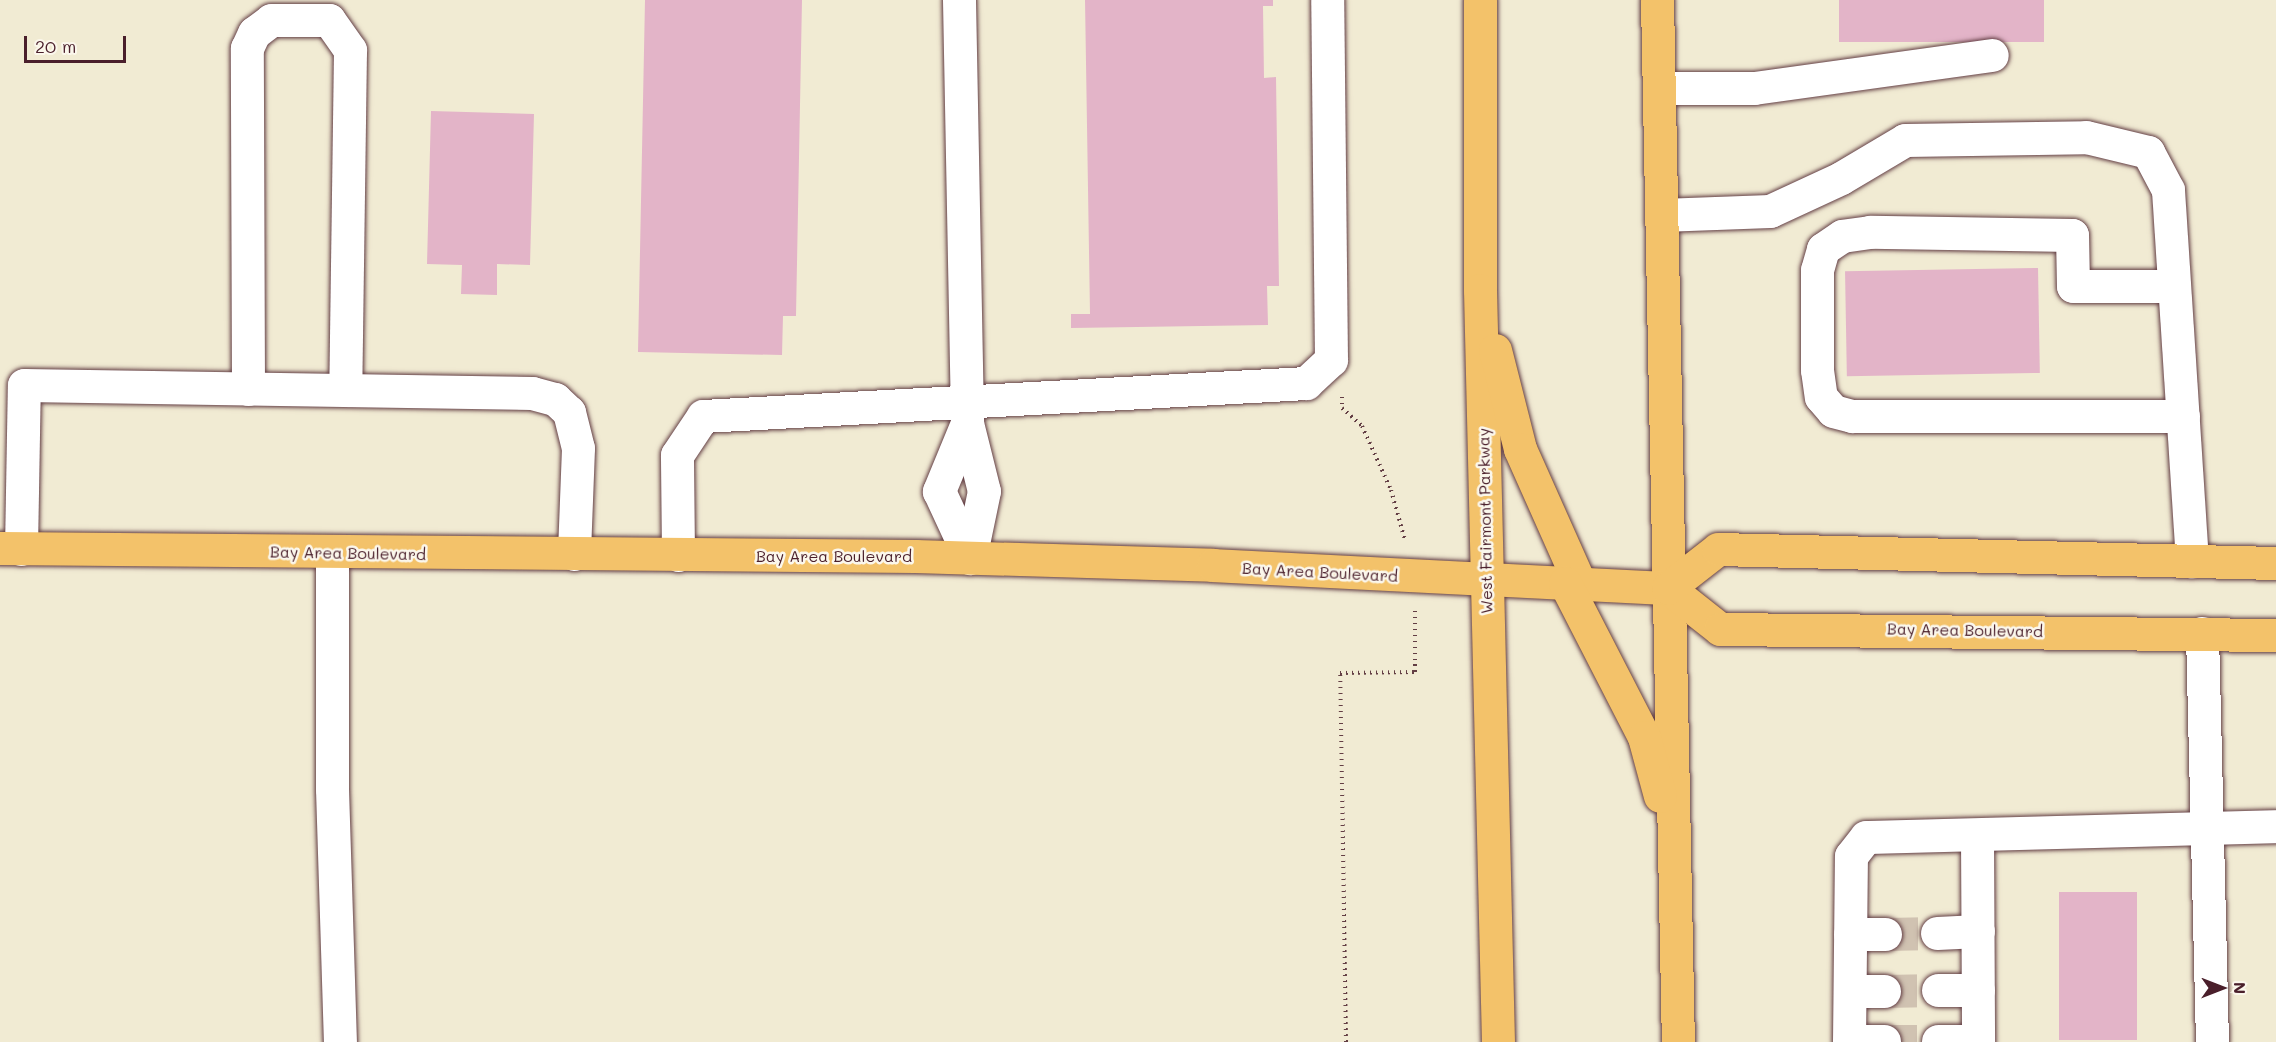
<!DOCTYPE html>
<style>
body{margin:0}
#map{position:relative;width:2276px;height:1042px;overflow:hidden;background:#f1ebd3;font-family:Mali,sans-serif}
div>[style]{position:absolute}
.building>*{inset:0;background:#e3b4c8;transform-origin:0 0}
.minor-tunnel>*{height:33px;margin-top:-16.5px;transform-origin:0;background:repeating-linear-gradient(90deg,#d0c2b1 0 33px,transparent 0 49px)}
.path>*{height:4px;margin-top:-2px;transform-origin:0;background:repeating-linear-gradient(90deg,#633e44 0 1.5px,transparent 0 6px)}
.roads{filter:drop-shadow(0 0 2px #633e44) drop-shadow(0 0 2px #633e44)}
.minor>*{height:33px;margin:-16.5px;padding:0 16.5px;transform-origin:16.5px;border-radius:16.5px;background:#fff}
.major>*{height:33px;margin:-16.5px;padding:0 16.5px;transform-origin:16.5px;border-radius:16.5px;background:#f3c26a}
span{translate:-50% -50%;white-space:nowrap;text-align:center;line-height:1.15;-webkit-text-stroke:5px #fbf7ec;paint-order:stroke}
.street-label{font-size:16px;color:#4a1f2b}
.north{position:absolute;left:2192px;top:958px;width:60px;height:60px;-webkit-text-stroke:4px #fbf7ec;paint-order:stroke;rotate:90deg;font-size:16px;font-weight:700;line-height:24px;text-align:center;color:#4a1f2b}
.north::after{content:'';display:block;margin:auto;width:21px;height:27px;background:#4a1f2b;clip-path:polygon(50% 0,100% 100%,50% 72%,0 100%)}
.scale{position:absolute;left:24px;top:36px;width:102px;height:27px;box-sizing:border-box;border:3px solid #4a1f2b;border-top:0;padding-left:8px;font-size:18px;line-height:21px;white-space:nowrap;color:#4a1f2b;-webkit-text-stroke:4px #fbf7ec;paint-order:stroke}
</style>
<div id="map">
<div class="building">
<i style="clip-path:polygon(645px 0,802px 0,796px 316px,783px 316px,782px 355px,638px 352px)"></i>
<i style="clip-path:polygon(1085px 0,1273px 0,1273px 6px,1263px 6px,1264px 78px,1276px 77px,1279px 286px,1267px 286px,1268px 325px,1071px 328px,1071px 314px,1090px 314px)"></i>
<i style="left:1839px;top:0;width:205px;height:42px"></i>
<i style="clip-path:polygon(431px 111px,534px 114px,530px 265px,497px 264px,497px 295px,461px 294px,462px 265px,427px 264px)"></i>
<i style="left:2038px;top:268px;width:105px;height:193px;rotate:89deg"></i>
<i style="left:2059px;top:892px;width:78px;height:148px"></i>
</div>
<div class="minor-tunnel">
<i style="left:1885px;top:934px;width:52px;rotate:-1.1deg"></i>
<i style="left:1884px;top:991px;width:54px;rotate:-1.1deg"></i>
<i style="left:1884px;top:1041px;width:54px"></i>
</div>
<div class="path">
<i style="left:1342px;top:397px;width:11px;rotate:90deg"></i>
<i style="left:1342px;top:408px;width:27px;rotate:42deg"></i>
<i style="left:1362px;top:426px;width:70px;rotate:65.6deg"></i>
<i style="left:1391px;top:490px;width:52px;rotate:74.4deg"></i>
<i style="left:1346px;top:1042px;width:369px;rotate:-90.9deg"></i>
<i style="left:1340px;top:673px;width:75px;rotate:-0.8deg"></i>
<i style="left:1415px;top:672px;width:63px;rotate:-90deg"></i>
</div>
<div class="roads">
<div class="minor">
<i style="left:959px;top:0;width:423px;rotate:88.9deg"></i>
<i style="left:967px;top:423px;width:70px;rotate:76deg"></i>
<i style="left:984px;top:491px;width:68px;rotate:101.8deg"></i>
<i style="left:1659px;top:88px;width:95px"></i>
<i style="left:1754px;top:88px;width:240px;rotate:-7.9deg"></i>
<i style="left:1661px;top:215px;width:109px;rotate:-2.1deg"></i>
<i style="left:1770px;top:211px;width:78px;rotate:-24.9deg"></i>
<i style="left:1841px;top:178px;width:74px;rotate:-30.7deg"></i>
<i style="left:1905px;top:140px;width:181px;rotate:-0.9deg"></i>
<i style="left:2086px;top:137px;width:64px;rotate:13.6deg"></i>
<i style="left:2148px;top:152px;width:43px;rotate:62.2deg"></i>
<i style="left:2168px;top:190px;width:372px;rotate:86.3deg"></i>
<i style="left:2174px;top:286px;width:101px;rotate:180deg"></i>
<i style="left:2073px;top:286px;width:51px;rotate:-91.1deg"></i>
<i style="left:2072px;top:235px;width:202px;rotate:-179.1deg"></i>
<i style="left:1870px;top:232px;width:28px;rotate:172deg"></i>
<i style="left:1842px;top:236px;width:23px;rotate:146deg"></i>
<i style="left:1823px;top:249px;width:22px;rotate:106deg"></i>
<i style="left:1817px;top:270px;width:100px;rotate:90deg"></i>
<i style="left:1817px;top:370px;width:27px;rotate:82deg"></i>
<i style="left:1821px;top:397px;width:18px;rotate:49deg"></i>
<i style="left:1833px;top:411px;width:20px;rotate:15deg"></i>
<i style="left:1852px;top:416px;width:331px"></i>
<i style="left:248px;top:389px;width:341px;rotate:-90.2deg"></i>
<i style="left:247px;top:48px;width:17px;rotate:-65deg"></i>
<i style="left:254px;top:33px;width:21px;rotate:-37deg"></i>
<i style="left:271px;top:20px;width:58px"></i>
<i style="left:329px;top:20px;width:37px;rotate:55deg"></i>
<i style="left:350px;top:50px;width:340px;rotate:90.8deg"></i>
<i style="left:967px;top:423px;width:74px;rotate:112.4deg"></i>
<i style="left:939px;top:491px;width:74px;rotate:65.2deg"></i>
<i style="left:21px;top:549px;width:164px;rotate:-89deg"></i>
<i style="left:24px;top:385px;width:508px;rotate:0.9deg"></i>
<i style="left:532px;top:393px;width:24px;rotate:15deg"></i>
<i style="left:555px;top:399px;width:19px;rotate:43deg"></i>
<i style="left:569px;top:412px;width:37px;rotate:76deg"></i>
<i style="left:578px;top:448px;width:106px;rotate:92.2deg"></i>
<i style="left:332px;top:552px;width:237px;rotate:90deg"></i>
<i style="left:332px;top:789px;width:253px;rotate:88.2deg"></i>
<i style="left:678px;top:555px;width:100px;rotate:-90.6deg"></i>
<i style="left:677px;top:455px;width:47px;rotate:-56.3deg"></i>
<i style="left:703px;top:416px;width:604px;rotate:-3.13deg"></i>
<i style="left:1306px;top:383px;width:34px;rotate:-43deg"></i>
<i style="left:1331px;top:360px;width:360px;rotate:-90.6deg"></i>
<i style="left:2202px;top:633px;width:409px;rotate:88.6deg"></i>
<i style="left:1977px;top:835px;width:207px;rotate:89.7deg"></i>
<i style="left:1937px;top:933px;width:41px;rotate:-2.8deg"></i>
<i style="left:1850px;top:934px;width:35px"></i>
<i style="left:1938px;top:990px;width:40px"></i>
<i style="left:1850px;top:991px;width:34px"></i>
<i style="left:1849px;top:1041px;width:35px"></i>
<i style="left:1938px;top:1041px;width:40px"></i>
<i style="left:1849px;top:1042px;width:186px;rotate:-89.4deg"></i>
<i style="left:1851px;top:856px;width:24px;rotate:-52deg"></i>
<i style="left:1866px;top:837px;width:410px;rotate:-1.5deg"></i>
</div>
<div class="major">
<i style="left:1480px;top:0;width:290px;rotate:90deg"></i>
<i style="left:1480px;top:290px;width:752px;rotate:88.63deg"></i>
<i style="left:1657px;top:0;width:1042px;rotate:88.85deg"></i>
<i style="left:1495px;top:350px;width:102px;rotate:75.8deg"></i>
<i style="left:1520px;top:449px;width:148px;rotate:66deg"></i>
<i style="left:0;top:548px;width:915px;rotate:0.5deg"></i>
<i style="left:915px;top:556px;width:298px;rotate:1.7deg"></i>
<i style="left:1213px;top:565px;width:456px;rotate:2.9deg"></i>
<i style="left:1668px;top:588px;width:66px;rotate:38.3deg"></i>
<i style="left:1720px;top:629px;width:556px;rotate:0.62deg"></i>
<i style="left:1565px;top:583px;width:173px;rotate:62.8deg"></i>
<i style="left:1644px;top:737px;width:61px;rotate:74.8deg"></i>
<i style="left:1668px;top:588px;width:63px;rotate:-38deg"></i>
<i style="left:1718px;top:549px;width:558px;rotate:1.44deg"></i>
</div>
</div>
<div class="street-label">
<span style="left:1485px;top:521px;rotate:-91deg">West Fairmont Parkway</span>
<span style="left:348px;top:553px;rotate:1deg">Bay Area Boulevard</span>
<span style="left:834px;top:556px">Bay Area Boulevard</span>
<span style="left:1320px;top:572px;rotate:3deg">Bay Area Boulevard</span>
<span style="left:1965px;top:630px;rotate:1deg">Bay Area Boulevard</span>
</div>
<div class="north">N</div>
<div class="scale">20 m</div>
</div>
